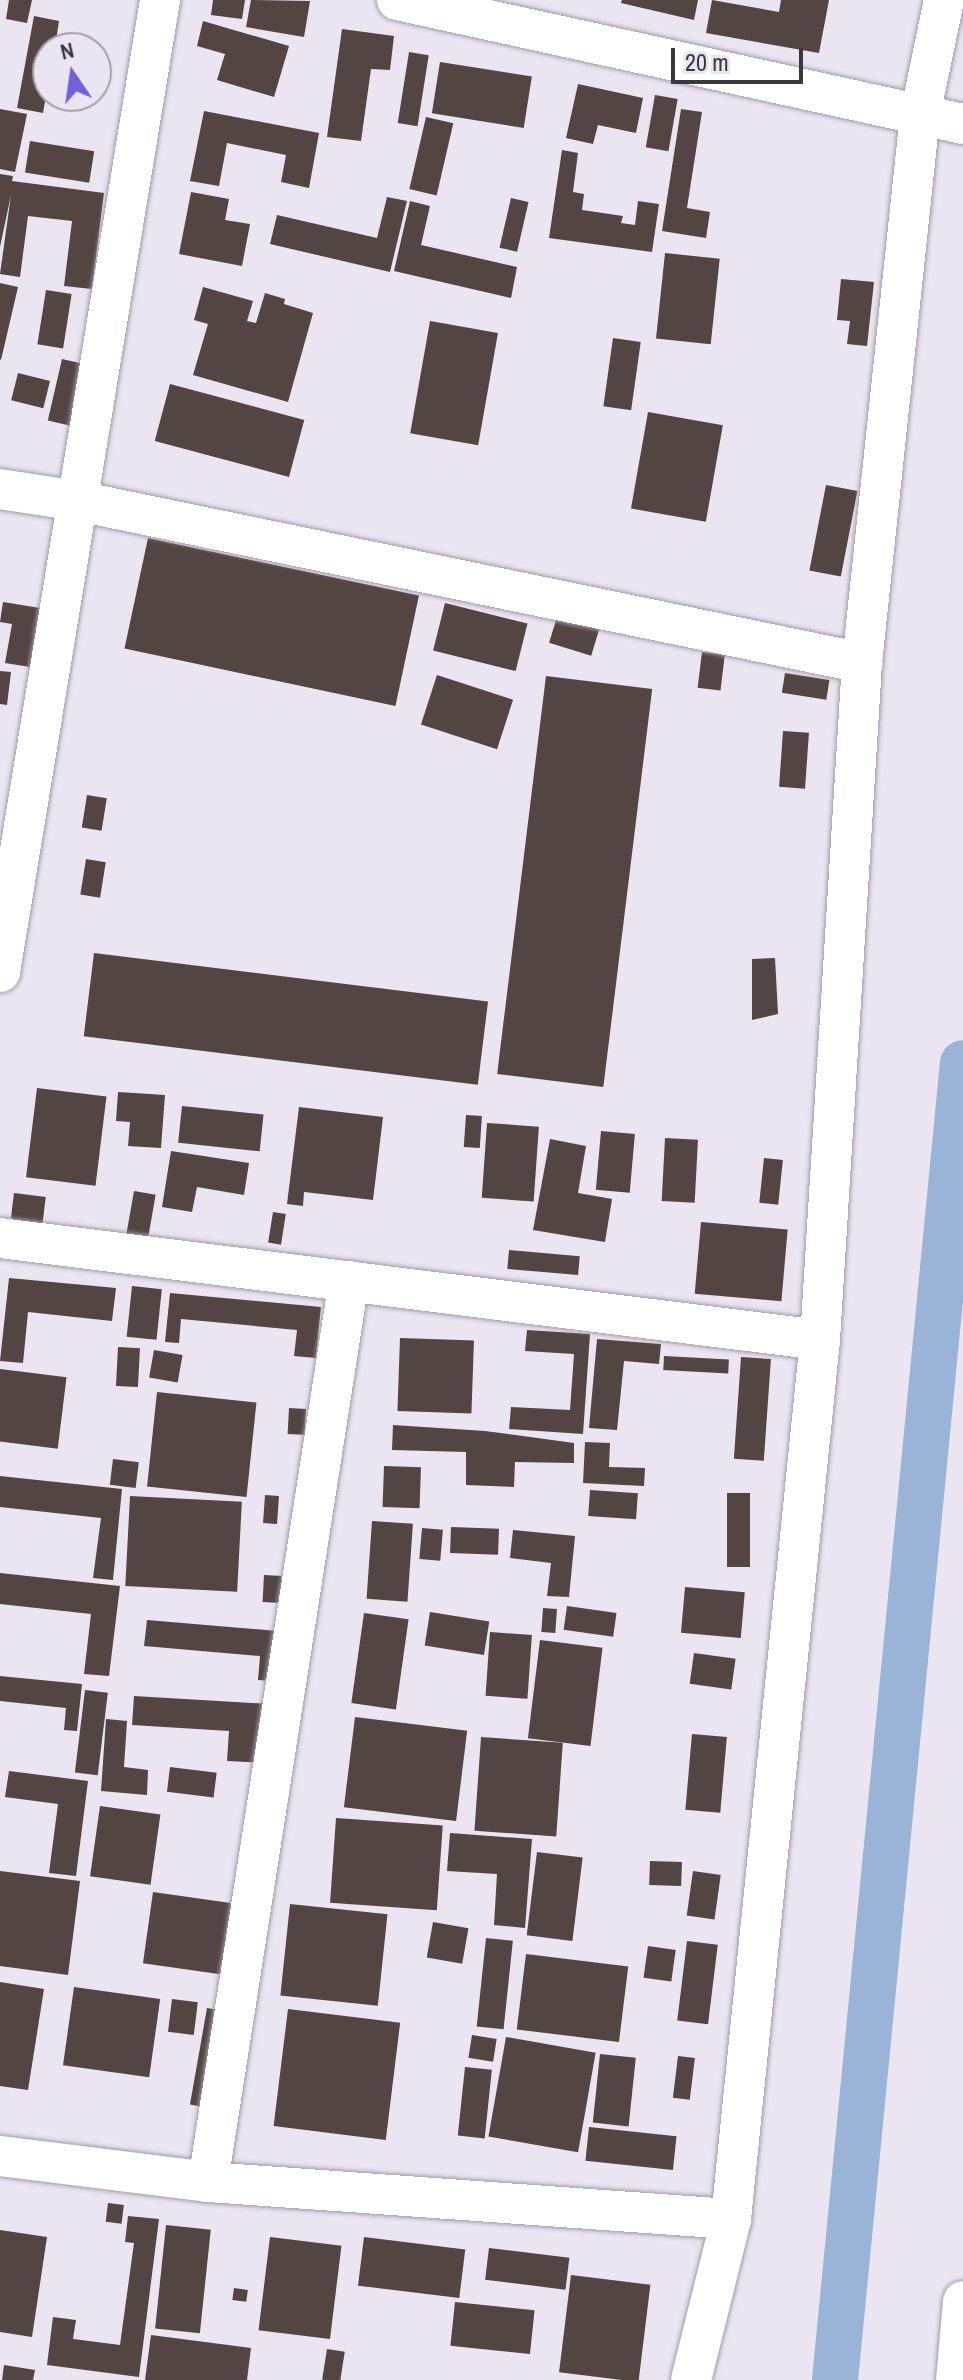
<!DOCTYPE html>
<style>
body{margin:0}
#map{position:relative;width:963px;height:2380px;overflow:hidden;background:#ebe4f1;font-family:"Archivo Narrow",sans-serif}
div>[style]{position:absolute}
.canal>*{height:46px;margin:-23px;padding:0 23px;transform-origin:23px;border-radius:23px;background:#9ab4d7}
.building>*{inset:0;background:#524542;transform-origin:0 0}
.roads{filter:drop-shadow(0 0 2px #a29ba7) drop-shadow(0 0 2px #a29ba7)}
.street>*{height:40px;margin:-20px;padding:0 20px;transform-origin:20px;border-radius:20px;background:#fff}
span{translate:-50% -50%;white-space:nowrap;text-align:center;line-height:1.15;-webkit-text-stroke:8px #ebe4f1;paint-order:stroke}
.north{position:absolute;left:32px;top:32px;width:80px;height:80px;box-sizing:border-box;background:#ebe4f1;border:2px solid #a59fa9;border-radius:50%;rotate:347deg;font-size:22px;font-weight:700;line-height:32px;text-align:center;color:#3b383d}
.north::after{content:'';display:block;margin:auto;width:28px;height:36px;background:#6f62dc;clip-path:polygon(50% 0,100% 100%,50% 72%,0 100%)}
.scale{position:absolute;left:671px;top:48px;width:132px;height:36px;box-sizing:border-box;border:4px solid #3b383d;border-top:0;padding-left:10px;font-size:24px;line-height:28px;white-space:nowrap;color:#3b383d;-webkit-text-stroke:6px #ebe4f1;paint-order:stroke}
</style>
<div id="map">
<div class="canal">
<i style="left:835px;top:2380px;width:1323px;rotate:-84.45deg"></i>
</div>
<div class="building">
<i style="clip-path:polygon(9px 0,32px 0,27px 23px,6px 19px)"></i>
<i style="clip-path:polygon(213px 0,245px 0,242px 19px,211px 15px)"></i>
<i style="clip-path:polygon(251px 0,310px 1px,304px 37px,246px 27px)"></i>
<i style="clip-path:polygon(622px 0,698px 0,694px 20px,621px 3px)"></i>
<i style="clip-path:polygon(712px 0,779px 12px,781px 0,829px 0,819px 53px,706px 33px)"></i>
<i style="clip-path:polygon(34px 16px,59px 21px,55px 48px,48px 48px,48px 84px,43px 113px,17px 108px)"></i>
<i style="clip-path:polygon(203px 21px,289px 46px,274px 97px,217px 80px,225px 54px,197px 46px)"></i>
<i style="clip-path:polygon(342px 29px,394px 36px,390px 70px,371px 69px,361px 141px,327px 137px)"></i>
<i style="left:409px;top:52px;width:20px;height:72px;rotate:9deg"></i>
<i style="left:440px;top:62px;width:93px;height:52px;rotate:9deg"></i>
<i style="clip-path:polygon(578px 84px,643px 98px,636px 133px,598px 125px,593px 144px,566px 138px)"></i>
<i style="left:655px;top:95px;width:23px;height:53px;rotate:10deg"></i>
<i style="clip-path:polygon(0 109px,27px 114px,15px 172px,0 169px)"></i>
<i style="clip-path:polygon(681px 109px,702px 112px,687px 208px,710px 212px,706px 238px,662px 231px)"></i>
<i style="clip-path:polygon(204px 111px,319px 133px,309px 188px,281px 182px,286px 155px,227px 143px,219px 186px,190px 181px)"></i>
<i style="left:426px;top:117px;width:28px;height:74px;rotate:13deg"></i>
<i style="left:30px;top:141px;width:65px;height:32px;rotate:9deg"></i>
<i style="clip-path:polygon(562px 150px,578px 153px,573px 192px,584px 194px,582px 210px,623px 216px,621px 223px,635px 225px,638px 201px,659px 204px,652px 252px,549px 238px)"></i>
<i style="clip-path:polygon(0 174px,13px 176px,12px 181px,104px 193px,92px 289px,64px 286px,72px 221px,28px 216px,20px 277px,0 274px,11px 195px,0 247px)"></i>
<i style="clip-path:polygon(191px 192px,229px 199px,225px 220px,250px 224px,242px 266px,179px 254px)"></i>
<i style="clip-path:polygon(387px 197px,407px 201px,390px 272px,270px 244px,277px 215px,377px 238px)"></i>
<i style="left:511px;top:198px;width:18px;height:51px;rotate:13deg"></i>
<i style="clip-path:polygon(410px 201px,430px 206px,421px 245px,517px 267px,511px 298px,394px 271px)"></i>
<i style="left:665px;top:253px;width:55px;height:86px;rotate:6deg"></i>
<i style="clip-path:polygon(841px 279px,874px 282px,867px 346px,847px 344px,850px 321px,837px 320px)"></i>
<i style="clip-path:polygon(0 283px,18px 287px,1px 360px,0 359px)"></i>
<i style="clip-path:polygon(203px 287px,253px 301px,247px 321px,256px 323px,265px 293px,285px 299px,284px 304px,313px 313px,288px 402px,193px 375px,208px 324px,194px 320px)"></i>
<i style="left:46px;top:290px;width:26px;height:55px;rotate:9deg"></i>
<i style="left:430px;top:321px;width:69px;height:114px;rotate:10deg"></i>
<i style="left:613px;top:338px;width:28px;height:69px;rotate:8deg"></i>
<i style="left:62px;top:359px;width:28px;height:63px;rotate:13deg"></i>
<i style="left:18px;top:373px;width:33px;height:28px;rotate:14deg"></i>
<i style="left:170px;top:384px;width:139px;height:59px;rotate:15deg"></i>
<i style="left:648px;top:412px;width:76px;height:98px;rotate:10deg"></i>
<i style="left:826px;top:485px;width:32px;height:87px;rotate:11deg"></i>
<i style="left:148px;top:538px;width:277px;height:113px;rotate:12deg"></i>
<i style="clip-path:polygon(3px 602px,40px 608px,30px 667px,5px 663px,12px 624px,0 622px)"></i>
<i style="left:445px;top:603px;width:85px;height:49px;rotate:14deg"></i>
<i style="left:557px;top:617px;width:44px;height:27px;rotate:17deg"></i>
<i style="left:702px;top:652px;width:23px;height:36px;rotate:7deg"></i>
<i style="clip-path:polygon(0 671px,11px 672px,7px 705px,0 704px)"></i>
<i style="left:785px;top:673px;width:45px;height:20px;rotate:9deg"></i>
<i style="left:437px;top:675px;width:80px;height:52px;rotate:18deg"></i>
<i style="left:546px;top:676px;width:107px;height:401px;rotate:7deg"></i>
<i style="left:783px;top:731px;width:26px;height:56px;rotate:4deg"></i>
<i style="left:87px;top:795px;width:20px;height:33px;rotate:9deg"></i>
<i style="left:86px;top:859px;width:20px;height:36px;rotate:9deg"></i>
<i style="left:94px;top:953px;width:397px;height:84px;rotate:7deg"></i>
<i style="clip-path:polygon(775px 958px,778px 1014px,752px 1020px,752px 959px)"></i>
<i style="left:37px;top:1088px;width:70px;height:90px;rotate:7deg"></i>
<i style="clip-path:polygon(118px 1092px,165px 1095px,161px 1148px,128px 1146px,130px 1122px,116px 1121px)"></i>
<i style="left:182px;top:1106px;width:82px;height:37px;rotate:6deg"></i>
<i style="clip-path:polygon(299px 1107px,383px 1117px,373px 1200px,304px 1192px,303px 1206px,287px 1204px)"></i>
<i style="left:466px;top:1115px;width:16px;height:32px;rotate:4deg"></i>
<i style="left:487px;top:1123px;width:52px;height:75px;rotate:4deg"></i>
<i style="left:601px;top:1131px;width:34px;height:59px;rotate:5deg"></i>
<i style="left:665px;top:1138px;width:33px;height:63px;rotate:3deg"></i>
<i style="clip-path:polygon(550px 1139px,586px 1146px,578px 1193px,612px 1199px,605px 1242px,533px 1230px)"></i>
<i style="clip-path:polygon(171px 1151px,249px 1163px,244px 1195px,197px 1187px,192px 1212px,162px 1207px)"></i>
<i style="left:764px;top:1158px;width:19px;height:45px;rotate:6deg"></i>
<i style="left:134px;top:1191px;width:22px;height:45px;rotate:10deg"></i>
<i style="left:14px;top:1193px;width:32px;height:28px;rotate:7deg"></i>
<i style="left:273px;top:1212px;width:13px;height:31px;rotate:9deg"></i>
<i style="left:701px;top:1222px;width:87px;height:72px;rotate:5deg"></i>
<i style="left:509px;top:1250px;width:71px;height:19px;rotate:5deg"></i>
<i style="clip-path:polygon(9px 1278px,116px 1288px,112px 1321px,28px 1312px,23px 1363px,0 1361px)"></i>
<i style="left:132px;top:1286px;width:30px;height:51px;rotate:6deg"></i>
<i style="clip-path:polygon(170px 1293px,321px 1307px,316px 1358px,294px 1356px,297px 1330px,181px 1319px,179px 1343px,165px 1342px)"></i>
<i style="clip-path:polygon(527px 1330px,590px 1334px,583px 1434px,509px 1429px,511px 1407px,570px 1410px,574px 1354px,525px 1351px)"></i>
<i style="left:400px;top:1338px;width:74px;height:73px;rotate:2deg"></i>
<i style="clip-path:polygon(597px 1339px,661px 1344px,659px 1364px,624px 1361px,617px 1430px,589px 1428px)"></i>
<i style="left:118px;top:1347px;width:22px;height:39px;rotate:3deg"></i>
<i style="left:154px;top:1350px;width:29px;height:28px;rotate:10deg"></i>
<i style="left:664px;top:1356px;width:65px;height:14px;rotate:3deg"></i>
<i style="left:741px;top:1357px;width:30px;height:102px;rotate:4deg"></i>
<i style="left:0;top:1369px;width:67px;height:72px;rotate:7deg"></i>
<i style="left:157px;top:1392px;width:100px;height:95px;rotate:6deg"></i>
<i style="left:289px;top:1408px;width:17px;height:26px;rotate:3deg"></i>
<i style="clip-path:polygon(393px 1425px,485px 1431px,574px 1443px,574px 1463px,515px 1462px,514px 1487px,466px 1485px,466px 1452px,392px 1450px)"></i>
<i style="clip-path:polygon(585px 1442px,610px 1443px,609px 1467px,645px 1468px,644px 1486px,583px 1483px)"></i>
<i style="left:113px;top:1459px;width:26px;height:26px;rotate:7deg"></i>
<i style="left:384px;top:1466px;width:37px;height:41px;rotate:2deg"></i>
<i style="clip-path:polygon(0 1476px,122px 1489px,113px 1580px,93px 1578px,101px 1518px,0 1507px)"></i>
<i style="left:590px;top:1490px;width:48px;height:26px;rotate:4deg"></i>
<i style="left:727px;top:1493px;width:23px;height:74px"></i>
<i style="left:265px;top:1495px;width:14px;height:28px;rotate:4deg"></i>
<i style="left:130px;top:1496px;width:112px;height:90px;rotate:3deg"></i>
<i style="left:372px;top:1521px;width:41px;height:78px;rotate:4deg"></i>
<i style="left:451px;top:1527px;width:48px;height:26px;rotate:2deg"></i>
<i style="left:422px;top:1528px;width:21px;height:31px;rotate:5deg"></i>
<i style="clip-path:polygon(513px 1530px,575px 1536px,569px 1597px,547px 1596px,551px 1563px,510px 1558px)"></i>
<i style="clip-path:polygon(0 1573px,120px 1586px,109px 1676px,84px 1674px,91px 1614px,0 1604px)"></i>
<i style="left:264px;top:1575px;width:18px;height:27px;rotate:3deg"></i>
<i style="left:685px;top:1587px;width:60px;height:46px;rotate:5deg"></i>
<i style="left:567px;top:1606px;width:50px;height:24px;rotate:8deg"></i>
<i style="left:543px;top:1608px;width:14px;height:24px;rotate:4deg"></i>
<i style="left:430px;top:1612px;width:60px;height:34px;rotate:9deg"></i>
<i style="left:364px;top:1613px;width:45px;height:91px;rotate:8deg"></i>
<i style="clip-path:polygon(147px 1620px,290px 1632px,285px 1682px,258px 1680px,260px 1656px,144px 1646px)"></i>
<i style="left:490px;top:1632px;width:42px;height:64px;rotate:4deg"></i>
<i style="left:540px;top:1640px;width:63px;height:99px;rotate:7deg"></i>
<i style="left:694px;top:1653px;width:42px;height:31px;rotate:8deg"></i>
<i style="clip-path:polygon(0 1676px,82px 1684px,77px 1731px,64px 1730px,66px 1708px,0 1701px)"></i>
<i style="left:85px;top:1690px;width:23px;height:83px;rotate:7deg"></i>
<i style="clip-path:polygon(134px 1696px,270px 1704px,266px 1763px,227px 1761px,229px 1731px,132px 1725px)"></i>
<i style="left:355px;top:1717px;width:113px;height:91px;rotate:7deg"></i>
<i style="clip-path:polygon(106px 1719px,127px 1721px,124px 1767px,148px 1770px,147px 1795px,101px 1791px)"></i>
<i style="left:692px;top:1734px;width:35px;height:76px;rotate:5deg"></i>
<i style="left:481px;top:1737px;width:82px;height:94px;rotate:4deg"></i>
<i style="left:170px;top:1767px;width:47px;height:25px;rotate:7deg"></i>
<i style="clip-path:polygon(9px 1771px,88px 1781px,76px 1876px,49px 1873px,58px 1804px,5px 1797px)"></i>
<i style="left:100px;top:1806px;width:61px;height:71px;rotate:8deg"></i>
<i style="left:336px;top:1818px;width:107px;height:85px;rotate:4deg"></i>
<i style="clip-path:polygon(450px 1833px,532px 1839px,525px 1928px,494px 1925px,497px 1874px,447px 1871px)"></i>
<i style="left:537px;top:1852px;width:46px;height:84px;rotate:7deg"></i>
<i style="left:650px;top:1861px;width:32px;height:24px;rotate:2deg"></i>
<i style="clip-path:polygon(0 1871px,80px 1881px,68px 1975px,0 1966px)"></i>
<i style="left:693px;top:1871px;width:28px;height:45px;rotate:8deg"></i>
<i style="left:153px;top:1892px;width:80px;height:72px;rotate:8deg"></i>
<i style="left:290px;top:1904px;width:98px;height:92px;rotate:6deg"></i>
<i style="left:433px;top:1922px;width:36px;height:36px;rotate:10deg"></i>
<i style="left:486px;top:1938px;width:27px;height:89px;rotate:6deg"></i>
<i style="left:687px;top:1941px;width:31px;height:80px;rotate:7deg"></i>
<i style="left:648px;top:1946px;width:28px;height:32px;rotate:8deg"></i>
<i style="left:526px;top:1954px;width:103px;height:76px;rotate:7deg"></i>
<i style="clip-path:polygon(0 1982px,44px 1989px,28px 2090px,0 2086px)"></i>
<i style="left:74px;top:1987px;width:87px;height:79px;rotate:8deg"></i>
<i style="left:172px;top:1999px;width:26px;height:33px;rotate:7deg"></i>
<i style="left:207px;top:2008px;width:17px;height:98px;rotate:10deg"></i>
<i style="left:288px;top:2009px;width:113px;height:118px;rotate:7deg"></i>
<i style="left:472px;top:2035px;width:25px;height:23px;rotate:9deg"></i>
<i style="left:506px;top:2037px;width:91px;height:101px;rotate:10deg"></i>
<i style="left:600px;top:2054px;width:36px;height:69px;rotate:6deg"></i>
<i style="left:678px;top:2056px;width:17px;height:42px;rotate:7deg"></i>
<i style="left:465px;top:2067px;width:27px;height:69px;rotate:6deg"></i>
<i style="left:589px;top:2127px;width:88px;height:34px;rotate:6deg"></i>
<i style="left:108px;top:2203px;width:16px;height:19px;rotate:7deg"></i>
<i style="clip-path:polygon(128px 2216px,159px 2219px,139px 2377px,47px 2365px,53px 2317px,76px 2320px,73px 2339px,120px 2345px,134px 2243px,125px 2242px)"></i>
<i style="left:166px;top:2225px;width:45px;height:104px;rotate:6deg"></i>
<i style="clip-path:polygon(0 2230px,47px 2237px,32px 2337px,0 2332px)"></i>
<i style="left:270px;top:2237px;width:72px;height:94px;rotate:7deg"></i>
<i style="left:364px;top:2237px;width:102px;height:49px;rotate:7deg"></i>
<i style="left:489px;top:2248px;width:81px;height:32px;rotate:7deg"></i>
<i style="left:571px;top:2275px;width:80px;height:98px;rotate:7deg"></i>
<i style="left:234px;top:2288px;width:14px;height:12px;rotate:8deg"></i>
<i style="left:455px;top:2302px;width:80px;height:44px;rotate:6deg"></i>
<i style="clip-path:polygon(151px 2335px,251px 2348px,247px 2380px,145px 2380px)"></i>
<i style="left:327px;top:2349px;width:18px;height:31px;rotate:9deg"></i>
<i style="clip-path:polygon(4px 2365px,35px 2370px,33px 2380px,2px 2380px)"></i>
</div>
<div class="roads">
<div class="street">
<i style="left:397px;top:0;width:579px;rotate:12.36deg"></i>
<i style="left:0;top:489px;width:79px;rotate:8.7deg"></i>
<i style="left:78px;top:501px;width:801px;rotate:11.67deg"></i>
<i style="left:0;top:972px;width:985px;rotate:-80.65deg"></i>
<i style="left:0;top:1238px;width:826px;rotate:7.09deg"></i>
<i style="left:0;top:2156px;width:210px;rotate:7.1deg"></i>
<i style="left:208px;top:2182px;width:524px;rotate:4.05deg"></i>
<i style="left:208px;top:2182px;width:912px;rotate:-81.11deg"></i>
<i style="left:691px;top:2380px;width:166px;rotate:-76deg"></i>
<i style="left:731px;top:2219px;width:883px;rotate:-84.22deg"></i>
<i style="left:820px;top:1340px;width:678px;rotate:-86.45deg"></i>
<i style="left:862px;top:663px;width:551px;rotate:-83.96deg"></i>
<i style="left:920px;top:115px;width:117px;rotate:-78.2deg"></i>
<i style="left:956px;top:2380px;width:79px;rotate:-84.9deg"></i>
</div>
</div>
<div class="north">N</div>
<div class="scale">20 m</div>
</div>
